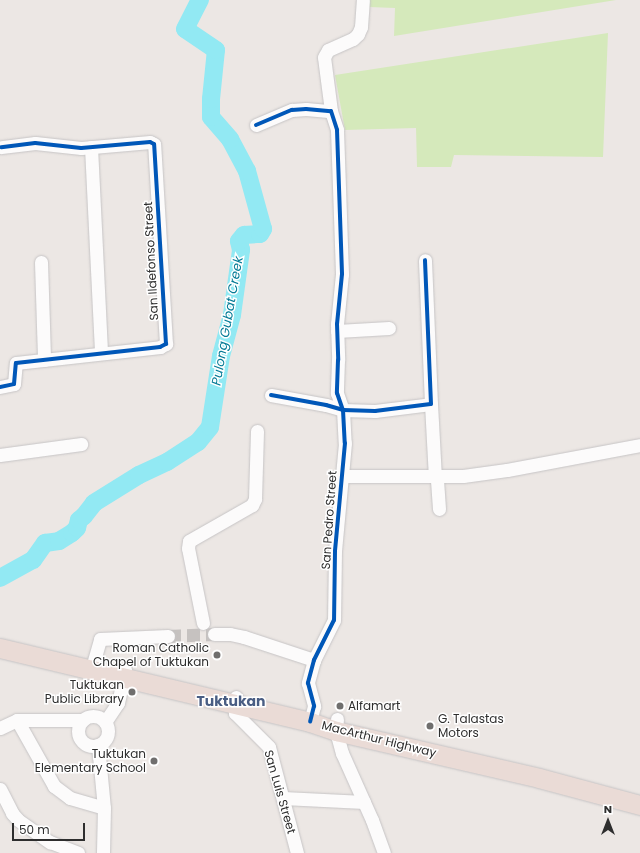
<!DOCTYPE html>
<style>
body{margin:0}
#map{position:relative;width:640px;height:853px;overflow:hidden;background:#ece7e4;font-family:Poppins,sans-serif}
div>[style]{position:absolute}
.green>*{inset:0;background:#d5e9bb}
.river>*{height:18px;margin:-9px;padding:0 9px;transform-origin:9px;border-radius:9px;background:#92e9f3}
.minor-tunnel>*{height:13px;margin-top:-6.5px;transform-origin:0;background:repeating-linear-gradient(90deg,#c6c2c0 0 13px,transparent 0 19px)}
.roads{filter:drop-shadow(0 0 1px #c6c4c5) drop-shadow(0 0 1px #c6c4c5)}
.minor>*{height:13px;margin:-6.5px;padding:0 6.5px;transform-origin:6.5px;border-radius:6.5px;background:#fcfbfb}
.minor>.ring{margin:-6.5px;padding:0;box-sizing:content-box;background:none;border:13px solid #fcfbfb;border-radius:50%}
.highway>*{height:19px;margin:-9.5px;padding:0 9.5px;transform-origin:9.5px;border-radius:9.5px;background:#eadbd6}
.cycleway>*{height:4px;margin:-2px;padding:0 2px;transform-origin:2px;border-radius:2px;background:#0057b8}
.dots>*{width:11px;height:11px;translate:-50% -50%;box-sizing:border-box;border:2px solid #fff;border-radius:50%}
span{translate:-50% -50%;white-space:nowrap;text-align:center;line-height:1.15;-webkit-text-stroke:3px #fff;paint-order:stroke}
.street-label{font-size:12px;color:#2e2e2e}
.poi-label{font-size:12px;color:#2e2e2e}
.right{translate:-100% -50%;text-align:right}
.left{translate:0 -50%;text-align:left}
.water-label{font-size:13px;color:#047b96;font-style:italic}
.quarter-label{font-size:14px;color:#495d83;font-weight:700}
.north{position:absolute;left:588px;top:801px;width:40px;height:40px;-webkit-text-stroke:3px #fff;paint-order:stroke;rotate:0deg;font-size:11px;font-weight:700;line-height:16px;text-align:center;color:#2e2e2e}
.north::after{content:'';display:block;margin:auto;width:14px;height:18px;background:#2e2e2e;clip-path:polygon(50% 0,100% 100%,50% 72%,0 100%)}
.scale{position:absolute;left:12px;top:823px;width:73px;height:18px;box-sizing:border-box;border:2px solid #2e2e2e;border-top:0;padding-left:5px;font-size:12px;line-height:14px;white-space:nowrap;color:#2e2e2e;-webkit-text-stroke:3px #fff;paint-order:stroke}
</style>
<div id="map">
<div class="green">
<i style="clip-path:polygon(369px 0,616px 0,394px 36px,395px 8px,369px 7px)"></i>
<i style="clip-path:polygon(608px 33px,603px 157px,454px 155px,451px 167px,417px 167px,416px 128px,345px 130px,335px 75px)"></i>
</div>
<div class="river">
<i style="left:0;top:578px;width:38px;rotate:-29deg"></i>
<i style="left:33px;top:560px;width:21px;rotate:-55deg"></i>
<i style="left:45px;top:543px;width:14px;rotate:-8deg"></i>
<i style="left:59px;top:541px;width:15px;rotate:-32deg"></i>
<i style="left:72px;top:533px;width:7px;rotate:-45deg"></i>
<i style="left:77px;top:528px;width:8px;rotate:-76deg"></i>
<i style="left:79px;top:520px;width:6px;rotate:-39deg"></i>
<i style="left:84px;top:516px;width:16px;rotate:-52deg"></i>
<i style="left:94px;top:503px;width:53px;rotate:-31.9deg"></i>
<i style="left:139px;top:475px;width:31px;rotate:-25deg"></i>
<i style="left:167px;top:462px;width:37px;rotate:-33deg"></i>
<i style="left:198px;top:442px;width:19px;rotate:-51deg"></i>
<i style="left:210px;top:427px;width:72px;rotate:-81.2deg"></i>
<i style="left:221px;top:356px;width:42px;rotate:-75deg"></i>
<i style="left:232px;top:315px;width:66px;rotate:-82.1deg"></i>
<i style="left:241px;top:250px;width:9px;rotate:-103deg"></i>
<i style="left:239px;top:241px;width:8px;rotate:-50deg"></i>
<i style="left:244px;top:235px;width:16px;rotate:-4deg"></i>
<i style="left:260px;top:234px;width:6px;rotate:-59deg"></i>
<i style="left:263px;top:229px;width:60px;rotate:-105.4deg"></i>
<i style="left:247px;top:171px;width:36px;rotate:-118deg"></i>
<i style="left:230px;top:139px;width:29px;rotate:-131deg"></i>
<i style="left:211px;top:117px;width:18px;rotate:-90deg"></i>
<i style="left:211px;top:99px;width:49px;rotate:-84.2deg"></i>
<i style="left:216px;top:50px;width:37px;rotate:-146deg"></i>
<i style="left:185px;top:29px;width:33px;rotate:-63deg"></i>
</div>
<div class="minor-tunnel">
<i style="left:168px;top:636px;width:46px;rotate:-2.5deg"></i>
</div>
<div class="roads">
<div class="minor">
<i style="left:331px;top:111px;width:54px;rotate:-97.4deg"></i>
<i style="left:324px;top:57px;width:8px;rotate:-60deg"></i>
<i style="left:328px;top:50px;width:27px;rotate:-24deg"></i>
<i style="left:353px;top:39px;width:7px;rotate:-45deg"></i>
<i style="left:358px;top:34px;width:8px;rotate:-67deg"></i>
<i style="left:361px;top:27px;width:27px;rotate:-86deg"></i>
<i style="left:256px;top:125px;width:39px;rotate:-23deg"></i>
<i style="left:292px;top:110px;width:14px;rotate:-4deg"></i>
<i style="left:306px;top:109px;width:25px;rotate:5deg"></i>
<i style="left:331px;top:111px;width:20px;rotate:72deg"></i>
<i style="left:337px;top:130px;width:144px;rotate:88deg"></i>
<i style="left:342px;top:274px;width:50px;rotate:95.7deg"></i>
<i style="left:337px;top:324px;width:36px;rotate:88deg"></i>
<i style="left:338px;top:360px;width:33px;rotate:92deg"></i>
<i style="left:337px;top:393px;width:18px;rotate:71deg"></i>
<i style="left:343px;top:410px;width:32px;rotate:2deg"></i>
<i style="left:375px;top:411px;width:56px;rotate:-7.1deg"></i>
<i style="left:431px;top:404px;width:144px;rotate:-92.4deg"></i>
<i style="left:91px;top:147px;width:206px;rotate:87.2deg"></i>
<i style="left:41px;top:262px;width:98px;rotate:88.2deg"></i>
<i style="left:337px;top:331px;width:52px;rotate:-3.3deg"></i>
<i style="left:0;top:387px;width:14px;rotate:-12deg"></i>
<i style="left:14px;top:384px;width:21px;rotate:-85deg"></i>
<i style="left:16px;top:363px;width:145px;rotate:-6.3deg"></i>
<i style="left:160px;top:347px;width:7px;rotate:-27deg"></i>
<i style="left:166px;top:344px;width:200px;rotate:-93.4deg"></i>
<i style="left:154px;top:144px;width:4px;rotate:-153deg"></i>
<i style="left:150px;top:142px;width:69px;rotate:175deg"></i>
<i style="left:81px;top:148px;width:46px;rotate:-173.8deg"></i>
<i style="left:35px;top:143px;width:34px;rotate:173deg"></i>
<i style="left:271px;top:395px;width:56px;rotate:10.3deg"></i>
<i style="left:326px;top:405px;width:18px;rotate:16deg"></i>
<i style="left:343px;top:410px;width:33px;rotate:87deg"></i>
<i style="left:345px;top:443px;width:108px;rotate:95.3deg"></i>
<i style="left:335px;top:551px;width:69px;rotate:90.8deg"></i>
<i style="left:334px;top:620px;width:45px;rotate:116.6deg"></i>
<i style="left:314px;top:660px;width:24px;rotate:105deg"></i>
<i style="left:308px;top:683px;width:24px;rotate:75deg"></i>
<i style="left:314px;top:706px;width:16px;rotate:104deg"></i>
<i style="left:431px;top:404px;width:73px;rotate:86.9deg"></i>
<i style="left:435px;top:477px;width:4px;rotate:56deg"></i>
<i style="left:437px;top:480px;width:29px;rotate:86deg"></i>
<i style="left:0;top:455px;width:82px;rotate:-7.7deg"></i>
<i style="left:341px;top:476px;width:122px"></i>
<i style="left:463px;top:476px;width:44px;rotate:-7.8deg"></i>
<i style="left:507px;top:470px;width:135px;rotate:-10.6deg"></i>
<i style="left:203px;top:623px;width:76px;rotate:-101.3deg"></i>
<i style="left:188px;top:548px;width:7px;rotate:-82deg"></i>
<i style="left:189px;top:541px;width:73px;rotate:-29.7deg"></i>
<i style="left:252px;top:505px;width:7px;rotate:-63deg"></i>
<i style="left:255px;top:499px;width:68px;rotate:-88.3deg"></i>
<i style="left:214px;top:634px;width:16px"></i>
<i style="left:230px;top:634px;width:14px;rotate:12deg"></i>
<i style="left:244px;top:637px;width:74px;rotate:18.2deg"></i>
<i style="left:91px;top:671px;width:33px;rotate:-74deg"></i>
<i style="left:100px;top:639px;width:68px;rotate:-2.5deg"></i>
<i style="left:236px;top:697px;width:16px;rotate:94deg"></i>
<i style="left:235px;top:713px;width:48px;rotate:45deg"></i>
<i style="left:269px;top:747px;width:110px;rotate:75.2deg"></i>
<i class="ring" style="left:78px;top:716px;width:17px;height:17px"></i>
<i style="left:337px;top:719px;width:12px;rotate:95deg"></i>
<i style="left:336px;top:731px;width:23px;rotate:75deg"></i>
<i style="left:342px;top:753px;width:73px;rotate:65.9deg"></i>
<i style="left:372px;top:820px;width:35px;rotate:70deg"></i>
<i style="left:17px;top:720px;width:76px;rotate:60.7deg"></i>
<i style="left:54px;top:786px;width:20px;rotate:37deg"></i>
<i style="left:70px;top:798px;width:35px;rotate:16deg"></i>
<i style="left:105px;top:722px;width:23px;rotate:-56deg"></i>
<i style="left:118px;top:703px;width:34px;rotate:-78deg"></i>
<i style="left:0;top:728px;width:19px;rotate:-25deg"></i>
<i style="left:17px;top:720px;width:66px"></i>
<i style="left:98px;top:745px;width:63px;rotate:84.6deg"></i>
<i style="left:104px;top:808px;width:45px;rotate:91.3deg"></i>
<i style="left:0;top:789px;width:27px;rotate:63deg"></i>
<i style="left:12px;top:813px;width:9px;rotate:49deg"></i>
<i style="left:18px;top:820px;width:39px;rotate:35deg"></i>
<i style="left:50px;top:842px;width:30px;rotate:21deg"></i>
<i style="left:283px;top:798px;width:81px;rotate:2.8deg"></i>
</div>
<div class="highway">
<i style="left:0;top:648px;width:319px;rotate:13.4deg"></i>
<i style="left:310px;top:722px;width:28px;rotate:19deg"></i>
<i style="left:336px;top:731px;width:208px;rotate:13deg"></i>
<i style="left:539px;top:778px;width:105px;rotate:15deg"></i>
</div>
</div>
<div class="cycleway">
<i style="left:256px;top:125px;width:39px;rotate:-23deg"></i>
<i style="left:292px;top:110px;width:14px;rotate:-4deg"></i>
<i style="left:306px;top:109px;width:25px;rotate:5deg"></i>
<i style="left:331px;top:111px;width:20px;rotate:72deg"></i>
<i style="left:337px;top:130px;width:144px;rotate:88deg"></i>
<i style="left:342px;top:274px;width:50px;rotate:95.7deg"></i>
<i style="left:337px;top:324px;width:36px;rotate:88deg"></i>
<i style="left:338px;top:360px;width:33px;rotate:92deg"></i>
<i style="left:337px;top:393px;width:18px;rotate:71deg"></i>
<i style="left:343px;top:410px;width:32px;rotate:2deg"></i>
<i style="left:375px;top:411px;width:56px;rotate:-7.1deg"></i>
<i style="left:431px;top:404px;width:144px;rotate:-92.4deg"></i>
<i style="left:0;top:387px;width:14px;rotate:-12deg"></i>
<i style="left:14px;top:384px;width:21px;rotate:-85deg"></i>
<i style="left:16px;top:363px;width:145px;rotate:-6.3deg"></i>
<i style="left:160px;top:347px;width:7px;rotate:-27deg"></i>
<i style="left:166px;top:344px;width:200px;rotate:-93.4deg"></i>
<i style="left:154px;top:144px;width:4px;rotate:-153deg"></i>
<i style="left:150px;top:142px;width:69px;rotate:175deg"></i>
<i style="left:81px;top:148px;width:46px;rotate:-173.8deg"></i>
<i style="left:35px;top:143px;width:34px;rotate:173deg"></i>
<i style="left:271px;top:395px;width:56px;rotate:10.3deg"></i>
<i style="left:326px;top:405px;width:18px;rotate:16deg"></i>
<i style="left:343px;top:410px;width:33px;rotate:87deg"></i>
<i style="left:345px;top:443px;width:108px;rotate:95.3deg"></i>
<i style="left:335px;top:551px;width:69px;rotate:90.8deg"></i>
<i style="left:334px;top:620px;width:45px;rotate:116.6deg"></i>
<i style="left:314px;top:660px;width:24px;rotate:105deg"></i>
<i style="left:308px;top:683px;width:24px;rotate:75deg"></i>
<i style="left:314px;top:706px;width:16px;rotate:104deg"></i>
</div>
<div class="dots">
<i style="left:217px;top:655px;background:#706f6e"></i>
<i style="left:132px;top:692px;background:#706f6e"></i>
<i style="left:340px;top:706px;background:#706f6e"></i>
<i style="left:430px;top:726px;background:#706f6e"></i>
<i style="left:154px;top:761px;background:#706f6e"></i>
</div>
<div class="street-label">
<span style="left:151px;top:261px;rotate:-93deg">San Ildefonso Street</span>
<span style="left:329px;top:520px;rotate:-86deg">San Pedro Street</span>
<span style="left:379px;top:739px;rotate:14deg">MacArthur Highway</span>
<span style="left:280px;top:792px;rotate:74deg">San Luis Street</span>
</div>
<div class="poi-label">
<span class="right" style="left:209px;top:655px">Roman Catholic<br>Chapel of Tuktukan</span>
<span class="right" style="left:124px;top:692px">Tuktukan<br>Public Library</span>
<span class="left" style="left:348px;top:706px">Alfamart</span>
<span class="left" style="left:438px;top:726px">G. Talastas<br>Motors</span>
<span class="right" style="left:146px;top:761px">Tuktukan<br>Elementary School</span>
</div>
<div class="water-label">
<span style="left:228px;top:321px;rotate:-80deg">Pulong Gubat Creek</span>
</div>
<div class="quarter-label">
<span style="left:231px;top:701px">Tuktukan</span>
</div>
<div class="north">N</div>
<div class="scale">50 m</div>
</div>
